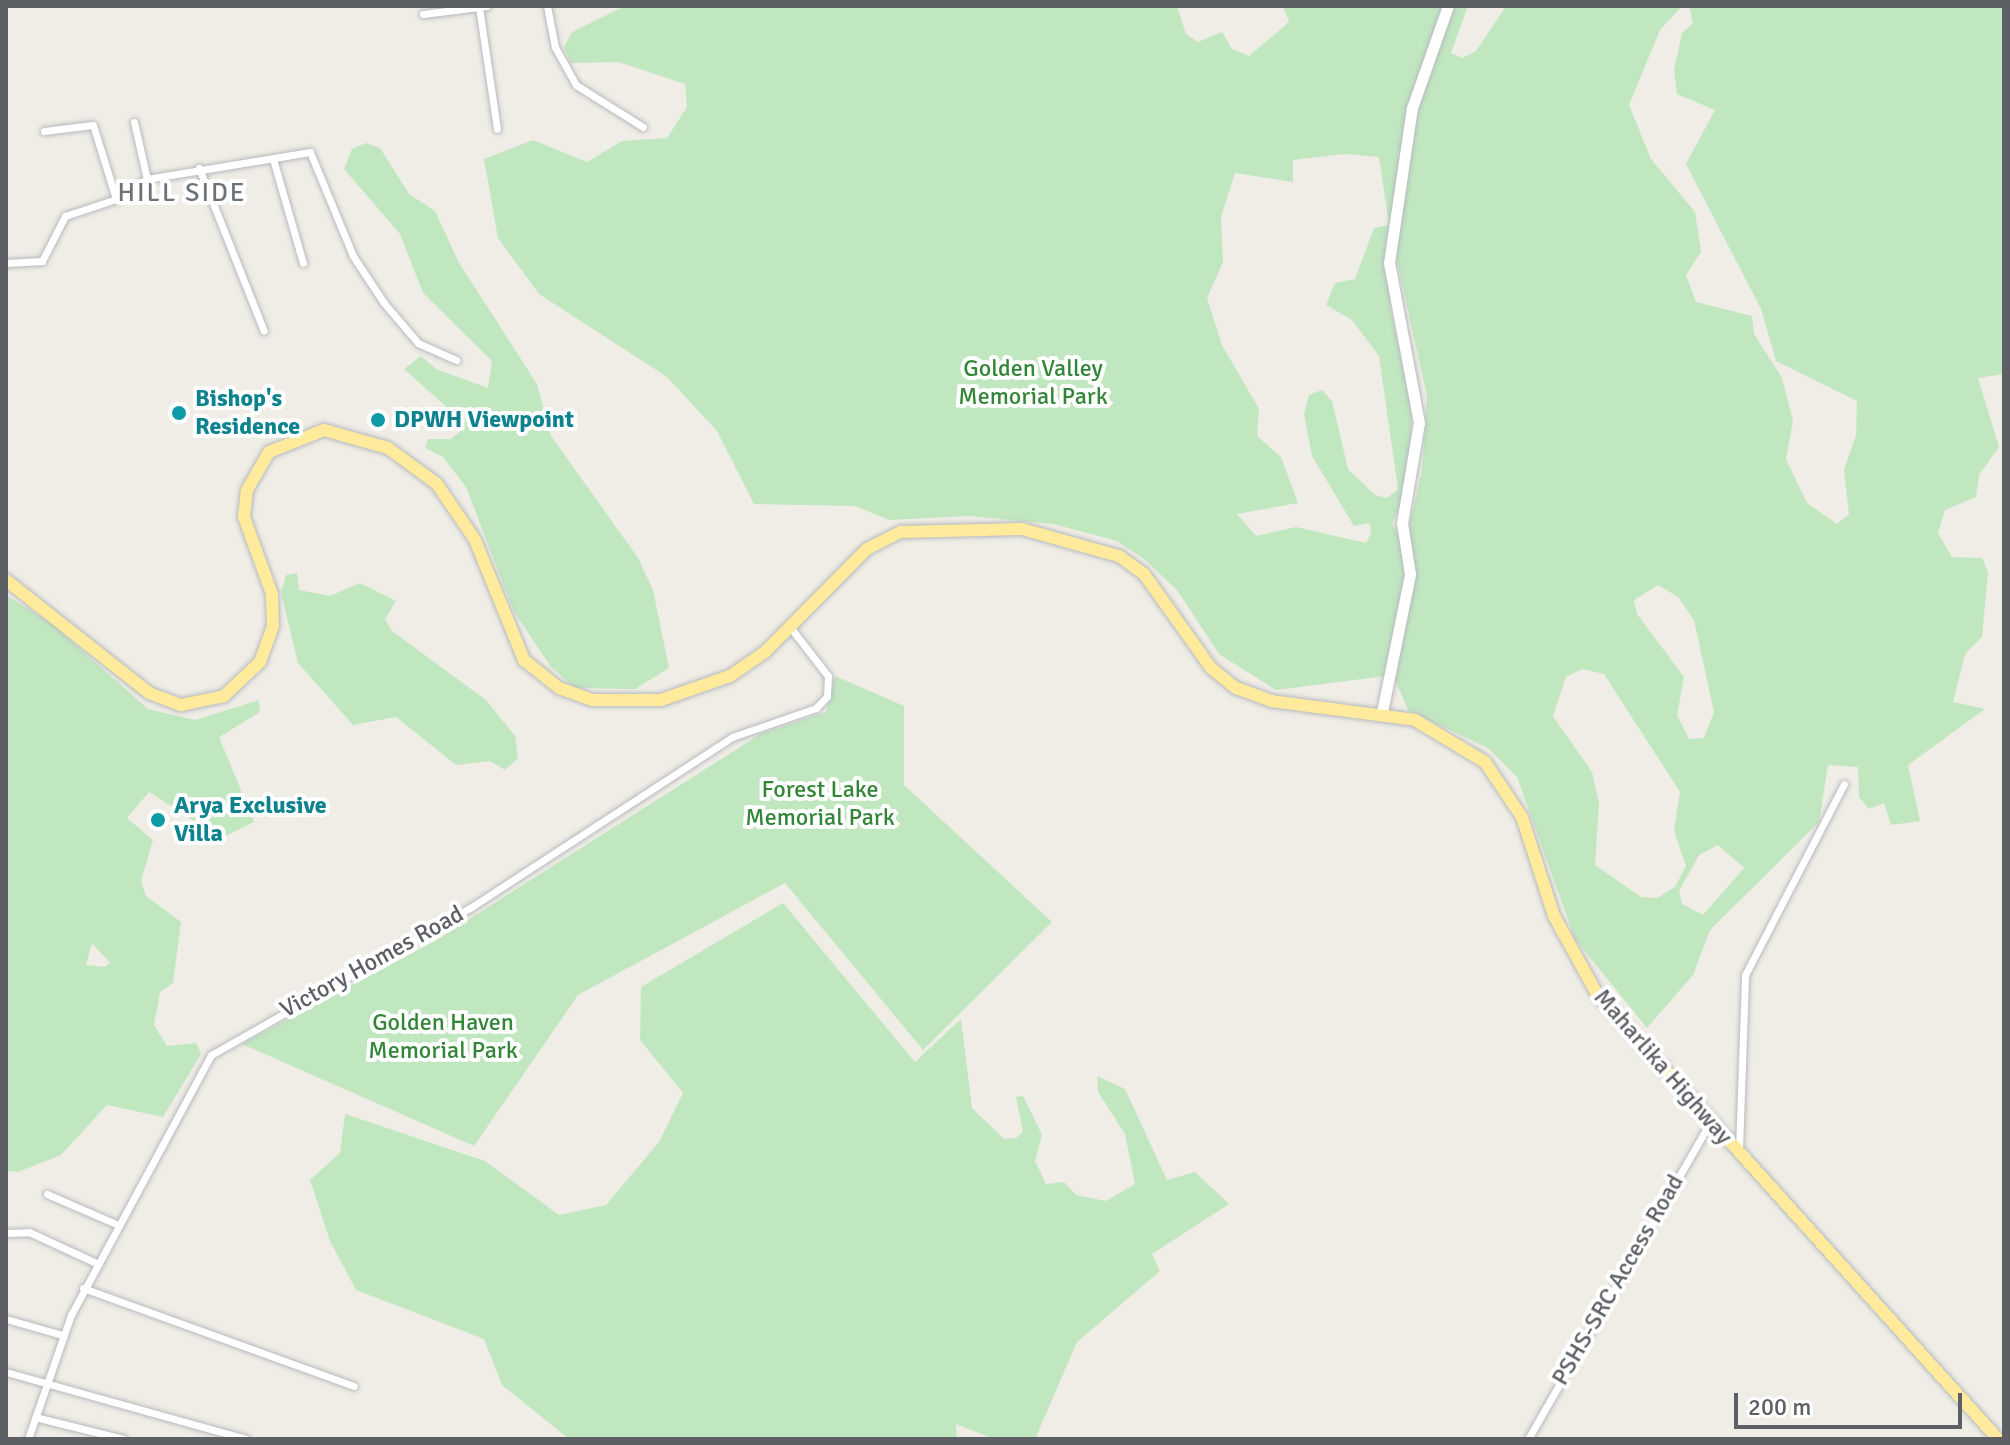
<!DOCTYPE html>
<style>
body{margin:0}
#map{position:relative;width:2010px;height:1445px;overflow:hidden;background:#efede5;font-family:Signika,sans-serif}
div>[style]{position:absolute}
.green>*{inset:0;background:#c1e7c1}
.roads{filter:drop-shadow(0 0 2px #b7babf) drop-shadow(0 0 2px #b7babf)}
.minor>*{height:7px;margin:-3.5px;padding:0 3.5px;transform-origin:3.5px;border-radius:3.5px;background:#fff}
.secondary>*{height:11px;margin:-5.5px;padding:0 5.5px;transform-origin:5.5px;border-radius:5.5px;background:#fff}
.trunk>*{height:12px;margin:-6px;padding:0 6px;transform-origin:6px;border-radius:6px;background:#ffeb9b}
.dots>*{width:22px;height:22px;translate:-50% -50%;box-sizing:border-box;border:4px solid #fff;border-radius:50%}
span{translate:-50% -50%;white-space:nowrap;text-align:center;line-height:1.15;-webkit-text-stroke:8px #fff;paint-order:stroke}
.park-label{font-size:24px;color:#338638}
.culture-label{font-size:24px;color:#0d838f;font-weight:700}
.left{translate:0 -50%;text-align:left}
.street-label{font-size:24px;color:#5c6065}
.neighbourhood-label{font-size:26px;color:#6d7277;letter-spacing:2px}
.frame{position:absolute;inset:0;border:8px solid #5c6065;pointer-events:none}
.scale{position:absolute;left:1734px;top:1393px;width:228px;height:36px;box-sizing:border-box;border:4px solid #5c6065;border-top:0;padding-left:10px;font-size:24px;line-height:28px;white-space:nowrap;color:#5c6065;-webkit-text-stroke:6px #fff;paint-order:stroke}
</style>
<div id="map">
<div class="green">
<i style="clip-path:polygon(evenodd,625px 6px,1177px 6px,1186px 34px,1198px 42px,1222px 32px,1232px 49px,1249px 56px,1289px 22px,1283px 6px,1468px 6px,1451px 53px,1462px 58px,1476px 51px,1506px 6px,1682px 6px,1660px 30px,1629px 105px,1651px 159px,1695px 212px,1701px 252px,1686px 275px,1696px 302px,1752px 316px,1754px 334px,1782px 378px,1793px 421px,1786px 459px,1807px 503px,1837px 524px,1849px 514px,1844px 470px,1856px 435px,1857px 401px,1776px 361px,1761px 309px,1686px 164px,1715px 110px,1677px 94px,1674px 70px,1682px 33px,1693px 23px,1689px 6px,2004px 6px,2004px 374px,1978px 378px,1999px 447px,1979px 475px,1976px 497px,1945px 510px,1938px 533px,1952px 557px,1982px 558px,1988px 572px,1982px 637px,1965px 654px,1953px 702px,1985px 709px,1908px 765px,1920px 821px,1891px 825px,1884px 803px,1869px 809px,1859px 797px,1858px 767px,1828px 765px,1819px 822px,1710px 930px,1693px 975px,1647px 1028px,1575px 939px,1517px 777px,1488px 748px,1408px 710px,1393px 675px,1276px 690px,1219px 654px,1177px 590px,1144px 559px,1117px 541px,1053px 524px,969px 516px,889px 520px,855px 506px,754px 504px,717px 431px,667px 377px,539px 294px,498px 238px,484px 159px,533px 140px,587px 162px,622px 141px,667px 138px,687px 107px,685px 84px,619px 62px,571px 63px,564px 47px,572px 32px,625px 6px,1345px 154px,1379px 157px,1389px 225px,1374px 228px,1355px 279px,1335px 283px,1326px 305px,1352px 320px,1379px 356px,1398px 489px,1387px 498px,1375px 495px,1348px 469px,1332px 401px,1322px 390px,1309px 395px,1304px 414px,1312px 456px,1354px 526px,1370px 523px,1371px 533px,1366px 543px,1296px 527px,1256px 536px,1237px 514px,1298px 503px,1281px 457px,1257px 436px,1259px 409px,1222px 345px,1207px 298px,1223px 262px,1221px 217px,1235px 173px,1293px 182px,1293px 160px,1345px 154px,625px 6px,1393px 243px,1427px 396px,1422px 470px,1408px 532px,1398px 534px,1392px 523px,1407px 492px,1412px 408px,1390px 306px,1393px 243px,625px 6px,1658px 585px,1678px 597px,1694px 620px,1714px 712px,1704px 738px,1689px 739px,1677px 715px,1684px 677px,1637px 614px,1634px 600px,1658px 585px,625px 6px,1582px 669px,1604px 674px,1680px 792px,1674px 831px,1686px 866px,1675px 887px,1657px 898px,1641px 897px,1595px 865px,1599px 804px,1592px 772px,1553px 716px,1566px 677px,1582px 669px,625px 6px,1718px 845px,1744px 868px,1703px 915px,1682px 904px,1679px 891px,1699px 855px,1718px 845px)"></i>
<i style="clip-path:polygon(366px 143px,380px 148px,409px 194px,435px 211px,459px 263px,537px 384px,551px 436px,638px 558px,653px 590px,669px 668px,635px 689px,575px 688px,551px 667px,514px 612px,466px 487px,443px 457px,425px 448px,428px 439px,451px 439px,462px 430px,459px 418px,404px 369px,421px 356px,436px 369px,488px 388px,492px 361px,423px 293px,400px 234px,344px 169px,352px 149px)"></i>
<i style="clip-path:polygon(297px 573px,299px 590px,330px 596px,360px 583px,396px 601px,385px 619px,392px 631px,486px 700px,515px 736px,518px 758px,505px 770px,490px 761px,456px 765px,396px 717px,353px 725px,298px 663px,281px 593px,286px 575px)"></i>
<i style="clip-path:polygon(evenodd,6px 595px,52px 624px,148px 709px,195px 720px,259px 700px,260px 712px,219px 737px,254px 822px,221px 838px,149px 792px,127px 818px,153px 840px,141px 881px,146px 896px,181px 922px,173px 983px,160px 992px,154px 1025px,167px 1046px,196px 1043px,201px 1054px,163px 1117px,107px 1105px,61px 1155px,18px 1172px,6px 1171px,6px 595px,92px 943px,110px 963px,105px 967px,86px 965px,92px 943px)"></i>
<i style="clip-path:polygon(835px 676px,904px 706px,904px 785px,1052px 922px,923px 1050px,785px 883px,578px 995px,474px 1146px,242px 1044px,435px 941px,762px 733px,826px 712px)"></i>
<i style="clip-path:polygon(783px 903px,915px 1062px,961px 1019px,972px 1108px,1004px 1139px,1016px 1138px,1023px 1132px,1016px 1097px,1023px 1096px,1042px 1135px,1035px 1161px,1046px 1184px,1064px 1182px,1076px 1195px,1106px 1201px,1135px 1184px,1125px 1134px,1098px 1092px,1097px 1076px,1125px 1089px,1167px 1180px,1195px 1172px,1229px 1204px,1152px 1254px,1160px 1271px,1077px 1342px,1035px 1439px,994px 1439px,956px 1424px,957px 1439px,569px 1439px,502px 1385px,484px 1339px,356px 1290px,330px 1241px,310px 1180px,340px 1153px,345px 1114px,485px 1161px,559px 1215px,606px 1205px,659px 1142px,683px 1093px,640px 1040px,641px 987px)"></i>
</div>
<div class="roads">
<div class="minor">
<i style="left:547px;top:6px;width:42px;rotate:79deg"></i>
<i style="left:555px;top:47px;width:43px;rotate:61.1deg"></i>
<i style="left:576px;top:85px;width:79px;rotate:32.1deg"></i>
<i style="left:479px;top:7px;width:123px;rotate:81.6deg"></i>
<i style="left:423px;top:14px;width:64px;rotate:-7.1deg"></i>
<i style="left:134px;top:122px;width:58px;rotate:77.2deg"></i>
<i style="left:44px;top:131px;width:49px;rotate:-7deg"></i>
<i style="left:93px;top:125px;width:77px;rotate:72.7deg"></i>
<i style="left:273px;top:159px;width:108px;rotate:73.9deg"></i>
<i style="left:199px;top:168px;width:175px;rotate:68.3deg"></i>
<i style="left:6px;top:263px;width:36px;rotate:-3deg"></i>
<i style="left:42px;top:261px;width:51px;rotate:-62.9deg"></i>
<i style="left:65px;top:216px;width:54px;rotate:-18.4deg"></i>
<i style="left:116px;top:199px;width:37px;rotate:-33deg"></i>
<i style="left:147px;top:179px;width:165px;rotate:-9.4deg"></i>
<i style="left:310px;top:152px;width:113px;rotate:67.5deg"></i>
<i style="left:353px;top:256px;width:56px;rotate:56.6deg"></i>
<i style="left:384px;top:303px;width:52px;rotate:49.6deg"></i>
<i style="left:418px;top:343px;width:42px;rotate:24.1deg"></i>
<i style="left:1739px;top:1150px;width:175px;rotate:-88deg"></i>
<i style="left:1745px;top:975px;width:215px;rotate:-62.6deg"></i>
<i style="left:47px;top:1194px;width:75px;rotate:23.5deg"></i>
<i style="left:6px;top:1233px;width:23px;rotate:-2deg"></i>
<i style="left:29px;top:1232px;width:74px;rotate:24.8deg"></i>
<i style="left:83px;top:1288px;width:288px;rotate:19.9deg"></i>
<i style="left:6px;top:1319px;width:58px;rotate:15.9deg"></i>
<i style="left:6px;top:1372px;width:249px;rotate:15.6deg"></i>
<i style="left:35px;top:1417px;width:91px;rotate:14deg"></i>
<i style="left:28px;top:1439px;width:131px;rotate:-70.9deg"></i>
<i style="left:71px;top:1315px;width:295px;rotate:-61.7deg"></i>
<i style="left:211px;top:1055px;width:298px;rotate:-29.6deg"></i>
<i style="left:470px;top:908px;width:313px;rotate:-33.1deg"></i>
<i style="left:732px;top:737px;width:89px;rotate:-19deg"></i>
<i style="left:816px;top:708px;width:16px;rotate:-47deg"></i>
<i style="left:827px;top:696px;width:20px;rotate:-87deg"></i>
<i style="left:828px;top:676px;width:62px;rotate:-127.8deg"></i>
<i style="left:1528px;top:1439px;width:366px;rotate:-60.1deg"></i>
</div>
<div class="secondary">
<i style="left:1382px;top:712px;width:141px;rotate:-78.5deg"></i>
<i style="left:1410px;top:574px;width:52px;rotate:-98.9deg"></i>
<i style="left:1402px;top:523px;width:101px;rotate:-80.4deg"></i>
<i style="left:1419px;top:423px;width:163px;rotate:-100.6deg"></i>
<i style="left:1389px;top:263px;width:157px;rotate:-81.6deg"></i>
<i style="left:1412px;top:108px;width:108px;rotate:-70.6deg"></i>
</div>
<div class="trunk">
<i style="left:6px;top:580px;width:182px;rotate:38.3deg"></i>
<i style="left:149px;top:693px;width:34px;rotate:21deg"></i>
<i style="left:181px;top:705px;width:44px;rotate:-11.8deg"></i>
<i style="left:224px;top:696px;width:50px;rotate:-43.4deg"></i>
<i style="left:260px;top:662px;width:38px;rotate:-70deg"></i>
<i style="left:273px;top:626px;width:32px;rotate:-92deg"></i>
<i style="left:272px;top:594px;width:82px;rotate:-110deg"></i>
<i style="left:244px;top:517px;width:27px;rotate:-84deg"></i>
<i style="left:247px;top:490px;width:44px;rotate:-59.9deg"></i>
<i style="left:269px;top:452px;width:59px;rotate:-21.8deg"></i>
<i style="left:324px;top:430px;width:66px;rotate:15.7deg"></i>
<i style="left:388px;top:448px;width:61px;rotate:36.3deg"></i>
<i style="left:437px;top:484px;width:68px;rotate:55.8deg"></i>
<i style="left:475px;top:540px;width:130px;rotate:67.8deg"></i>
<i style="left:524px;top:660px;width:45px;rotate:38.7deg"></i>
<i style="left:559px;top:688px;width:35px;rotate:20deg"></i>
<i style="left:592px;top:700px;width:69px"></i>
<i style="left:661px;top:700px;width:73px;rotate:-19.2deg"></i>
<i style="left:730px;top:676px;width:42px;rotate:-34.4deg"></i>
<i style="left:765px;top:652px;width:145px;rotate:-45.3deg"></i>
<i style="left:867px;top:549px;width:38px;rotate:-27deg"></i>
<i style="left:901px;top:532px;width:121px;rotate:-1.4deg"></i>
<i style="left:1022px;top:529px;width:101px;rotate:15.6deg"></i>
<i style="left:1119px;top:556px;width:31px;rotate:36deg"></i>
<i style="left:1144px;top:574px;width:115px;rotate:54.5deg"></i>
<i style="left:1211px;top:668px;width:32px;rotate:39deg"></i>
<i style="left:1236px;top:688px;width:37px;rotate:20deg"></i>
<i style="left:1271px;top:701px;width:145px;rotate:7.5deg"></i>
<i style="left:1415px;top:720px;width:82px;rotate:31deg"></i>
<i style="left:1485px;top:762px;width:66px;rotate:56.1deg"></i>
<i style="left:1522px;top:817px;width:104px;rotate:72.1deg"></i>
<i style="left:1554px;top:916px;width:89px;rotate:61.1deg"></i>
<i style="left:1597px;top:994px;width:599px;rotate:47.98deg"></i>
</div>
</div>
<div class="dots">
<i style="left:179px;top:413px;background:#0f9aa8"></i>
<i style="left:378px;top:420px;background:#0f9aa8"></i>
<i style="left:158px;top:820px;background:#0f9aa8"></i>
</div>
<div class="park-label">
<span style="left:1033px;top:383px">Golden Valley<br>Memorial Park</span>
<span style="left:820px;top:804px">Forest Lake<br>Memorial Park</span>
<span style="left:443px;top:1037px">Golden Haven<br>Memorial Park</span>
</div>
<div class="culture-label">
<span class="left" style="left:195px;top:413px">Bishop's<br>Residence</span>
<span class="left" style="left:394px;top:420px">DPWH Viewpoint</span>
<span class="left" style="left:174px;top:820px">Arya Exclusive<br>Villa</span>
</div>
<div class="street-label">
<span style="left:372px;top:962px;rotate:-29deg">Victory Homes Road</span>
<span style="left:1663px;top:1067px;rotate:49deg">Maharlika Highway</span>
<span style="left:1618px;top:1280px;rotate:-60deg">PSHS-SRC Access Road</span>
</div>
<div class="neighbourhood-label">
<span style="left:182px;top:194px">HILL SIDE</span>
</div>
<div class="frame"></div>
<div class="scale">200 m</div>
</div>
